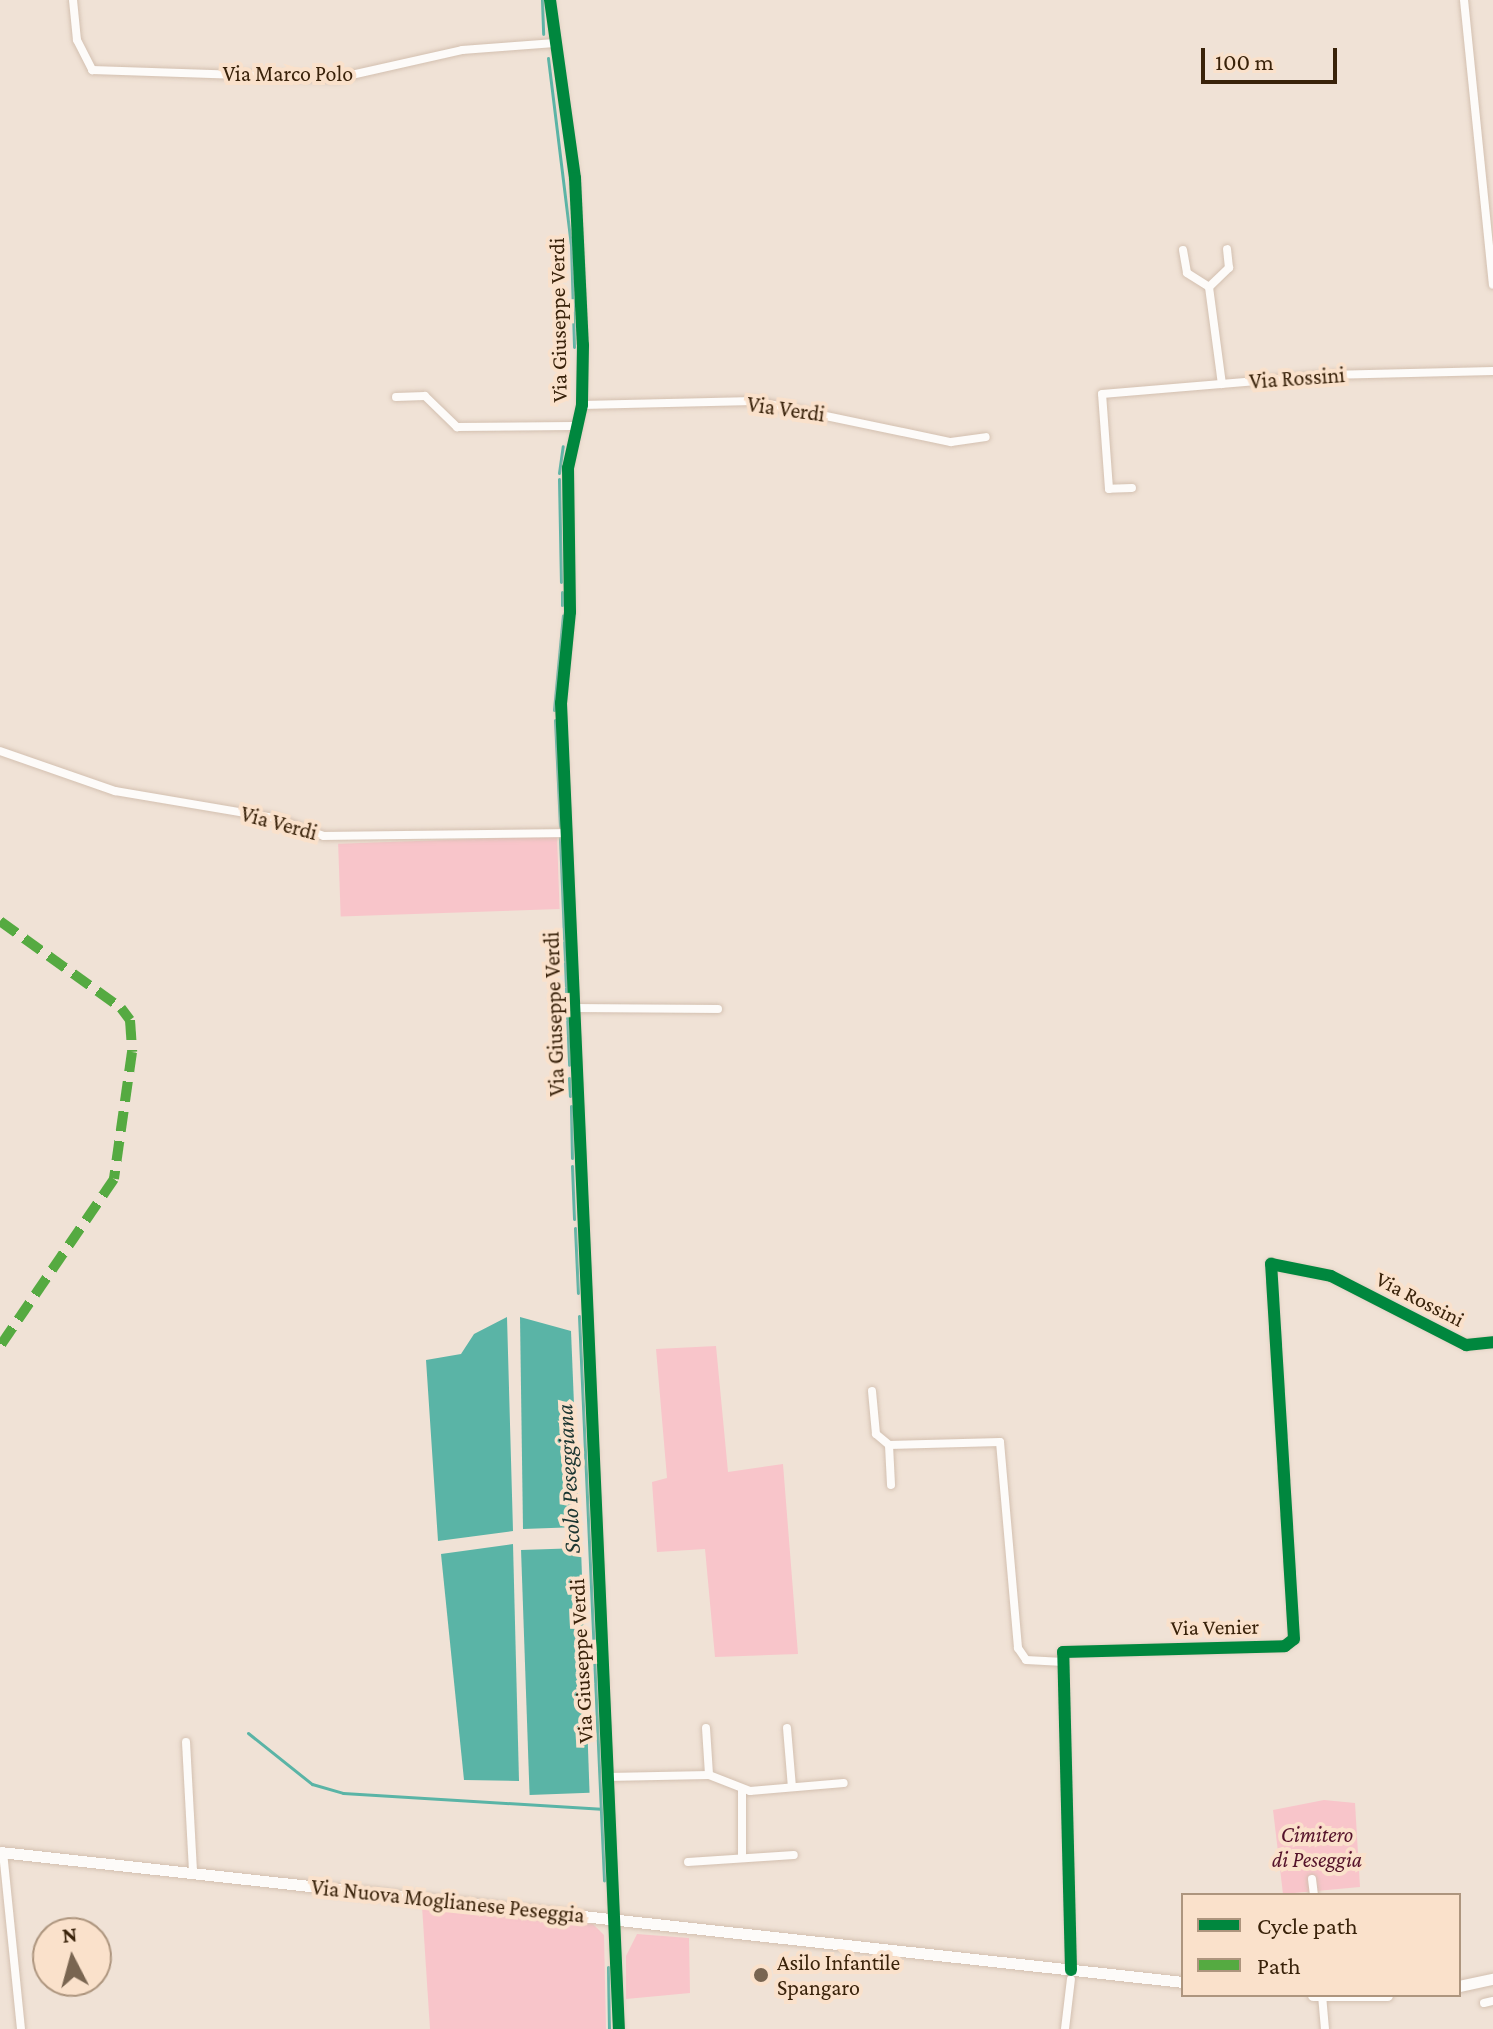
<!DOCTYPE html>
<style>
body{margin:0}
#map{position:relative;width:1493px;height:2029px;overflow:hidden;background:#f0e2d6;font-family:"Crimson Pro",serif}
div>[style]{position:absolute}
.green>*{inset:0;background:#f8c5ca;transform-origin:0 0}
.water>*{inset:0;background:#5ab4a6;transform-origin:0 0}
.stream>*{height:3px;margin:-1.5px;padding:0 1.5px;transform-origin:1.5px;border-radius:1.5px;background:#5ab4a6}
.roads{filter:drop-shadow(0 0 2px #d3c0b0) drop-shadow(0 0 2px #d3c0b0)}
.street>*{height:8px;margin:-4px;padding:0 4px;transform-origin:4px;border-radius:4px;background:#fdfbf9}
.secondary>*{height:11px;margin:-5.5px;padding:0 5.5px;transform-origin:5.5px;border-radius:5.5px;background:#fdfbf9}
.quiet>*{height:10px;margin-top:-5px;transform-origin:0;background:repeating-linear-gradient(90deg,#55aa41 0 20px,transparent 0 30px)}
.cycleway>*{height:12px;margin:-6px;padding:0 6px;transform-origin:6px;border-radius:6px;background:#00873e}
.dots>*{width:22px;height:22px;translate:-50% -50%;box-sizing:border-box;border:4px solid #fae1cb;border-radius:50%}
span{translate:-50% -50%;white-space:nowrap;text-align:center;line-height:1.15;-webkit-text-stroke:8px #fae1cb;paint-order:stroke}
.street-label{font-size:22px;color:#39220a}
.park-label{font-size:22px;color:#55122a;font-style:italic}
.poi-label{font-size:22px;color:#39220a}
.left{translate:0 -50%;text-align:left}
.water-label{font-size:24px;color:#1b3531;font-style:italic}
.legend{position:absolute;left:1181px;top:1893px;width:280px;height:104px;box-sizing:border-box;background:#fae1cb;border:2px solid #ad957e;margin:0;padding:10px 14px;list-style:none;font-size:24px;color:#39220a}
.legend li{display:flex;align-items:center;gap:16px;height:40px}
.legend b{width:40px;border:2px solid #ad957e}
.north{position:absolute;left:32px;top:1917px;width:80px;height:80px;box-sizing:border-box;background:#fae1cb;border:2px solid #ad957e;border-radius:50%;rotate:354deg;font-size:22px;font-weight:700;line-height:32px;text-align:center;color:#39220a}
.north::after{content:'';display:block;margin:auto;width:28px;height:36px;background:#796551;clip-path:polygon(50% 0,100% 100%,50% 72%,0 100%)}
.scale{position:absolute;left:1201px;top:48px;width:136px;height:36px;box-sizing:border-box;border:4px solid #39220a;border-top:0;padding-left:10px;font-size:24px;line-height:28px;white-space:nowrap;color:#39220a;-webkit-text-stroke:6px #fae1cb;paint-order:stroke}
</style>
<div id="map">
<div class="green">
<i style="left:557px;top:836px;width:73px;height:219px;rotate:88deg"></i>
<i style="clip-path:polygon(716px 1346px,728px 1472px,783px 1464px,798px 1654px,715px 1657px,705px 1549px,657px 1552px,652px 1482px,667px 1478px,656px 1349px)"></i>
<i style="clip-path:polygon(1324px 1800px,1355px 1803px,1360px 1887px,1283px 1894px,1273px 1810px)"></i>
<i style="clip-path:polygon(422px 1906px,593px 1924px,604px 1935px,606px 2029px,430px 2029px)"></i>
<i style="clip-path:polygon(637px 1934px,689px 1938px,690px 1993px,626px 1999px,626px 1956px)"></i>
</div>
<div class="water">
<i style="clip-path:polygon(507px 1317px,513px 1531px,438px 1541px,426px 1360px,461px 1354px,474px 1334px)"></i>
<i style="clip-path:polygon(520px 1317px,571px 1331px,579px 1527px,523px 1529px)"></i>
<i style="clip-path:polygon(513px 1544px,519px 1781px,464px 1780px,441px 1554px)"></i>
<i style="left:581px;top:1548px;width:245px;height:60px;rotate:88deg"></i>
</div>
<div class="stream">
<i style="left:542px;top:0;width:34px;rotate:88deg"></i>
<i style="left:548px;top:58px;width:187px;rotate:83deg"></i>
<i style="left:571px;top:244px;width:103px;rotate:88.3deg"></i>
<i style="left:559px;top:473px;width:27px;rotate:-82deg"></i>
<i style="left:559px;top:479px;width:103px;rotate:88.9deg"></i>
<i style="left:562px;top:592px;width:13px;rotate:90deg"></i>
<i style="left:554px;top:710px;width:95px;rotate:-84.6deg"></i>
<i style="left:555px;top:720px;width:107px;rotate:87.3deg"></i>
<i style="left:560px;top:837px;width:228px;rotate:87.7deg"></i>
<i style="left:569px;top:1078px;width:18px;rotate:87deg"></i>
<i style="left:571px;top:1106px;width:52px;rotate:88.9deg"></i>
<i style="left:572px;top:1166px;width:53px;rotate:87.8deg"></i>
<i style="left:575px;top:1228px;width:65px;rotate:87.4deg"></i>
<i style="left:579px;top:1316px;width:565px;rotate:87.46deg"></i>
<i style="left:248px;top:1733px;width:82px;rotate:38.6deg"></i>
<i style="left:312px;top:1784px;width:32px;rotate:16deg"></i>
<i style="left:343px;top:1793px;width:258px;rotate:3.5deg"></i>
<i style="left:608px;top:1967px;width:62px;rotate:89.1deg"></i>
</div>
<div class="roads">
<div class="street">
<i style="left:73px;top:0;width:40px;rotate:84.3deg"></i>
<i style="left:77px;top:40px;width:34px;rotate:63deg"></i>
<i style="left:92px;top:70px;width:246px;rotate:1.9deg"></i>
<i style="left:338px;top:78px;width:127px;rotate:-12.7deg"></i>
<i style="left:462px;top:50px;width:93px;rotate:-4.3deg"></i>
<i style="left:550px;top:0;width:180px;rotate:82deg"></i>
<i style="left:575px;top:178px;width:167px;rotate:87.3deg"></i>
<i style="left:583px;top:345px;width:60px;rotate:91deg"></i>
<i style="left:582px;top:405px;width:65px;rotate:102.5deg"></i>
<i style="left:568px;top:468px;width:144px;rotate:89.2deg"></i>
<i style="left:570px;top:612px;width:91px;rotate:95.6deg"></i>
<i style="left:561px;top:703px;width:1327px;rotate:87.5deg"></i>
<i style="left:1464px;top:0;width:286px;rotate:84.2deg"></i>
<i style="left:1183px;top:250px;width:23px;rotate:80deg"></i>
<i style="left:1187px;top:273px;width:26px;rotate:32deg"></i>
<i style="left:1209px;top:287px;width:98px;rotate:82.4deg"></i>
<i style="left:1209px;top:287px;width:28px;rotate:-44deg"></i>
<i style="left:1229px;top:268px;width:19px;rotate:-96deg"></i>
<i style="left:396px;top:397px;width:29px;rotate:-2deg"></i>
<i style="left:425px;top:396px;width:45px;rotate:44.1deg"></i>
<i style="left:457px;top:427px;width:117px;rotate:-0.5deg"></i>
<i style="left:582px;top:405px;width:172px;rotate:-1.3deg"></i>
<i style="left:754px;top:401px;width:201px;rotate:11.8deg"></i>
<i style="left:951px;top:442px;width:35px;rotate:-8deg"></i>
<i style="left:1132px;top:488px;width:23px;rotate:178deg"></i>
<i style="left:1109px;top:489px;width:95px;rotate:-94.2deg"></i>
<i style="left:1102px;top:394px;width:227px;rotate:-4.8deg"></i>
<i style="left:1328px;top:375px;width:165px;rotate:-1.4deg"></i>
<i style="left:0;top:751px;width:122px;rotate:19.2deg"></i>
<i style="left:115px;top:791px;width:161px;rotate:9.6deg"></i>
<i style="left:274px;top:818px;width:53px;rotate:19.8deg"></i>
<i style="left:324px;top:836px;width:243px;rotate:-0.7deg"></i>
<i style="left:575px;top:1008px;width:143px;rotate:0.4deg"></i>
<i style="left:872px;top:1391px;width:43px;rotate:84.7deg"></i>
<i style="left:876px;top:1434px;width:17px;rotate:40deg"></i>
<i style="left:889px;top:1445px;width:111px;rotate:-1.5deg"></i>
<i style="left:1000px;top:1442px;width:207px;rotate:85deg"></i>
<i style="left:1018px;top:1648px;width:14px;rotate:56deg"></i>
<i style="left:1026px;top:1660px;width:33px;rotate:3deg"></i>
<i style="left:889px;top:1445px;width:40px;rotate:87.1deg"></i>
<i style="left:706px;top:1728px;width:47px;rotate:86.3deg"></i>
<i style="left:787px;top:1728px;width:59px;rotate:85.2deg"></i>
<i style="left:186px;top:1742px;width:131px;rotate:86.9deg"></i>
<i style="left:607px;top:1777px;width:102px;rotate:-1.1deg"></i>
<i style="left:709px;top:1775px;width:44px;rotate:21.3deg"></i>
<i style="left:750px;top:1791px;width:94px;rotate:-4.9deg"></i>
<i style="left:742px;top:1789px;width:68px;rotate:90deg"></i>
<i style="left:3px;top:1852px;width:178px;rotate:84.2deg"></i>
<i style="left:688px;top:1862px;width:106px;rotate:-3.8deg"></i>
<i style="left:1312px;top:1879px;width:16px;rotate:83deg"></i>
<i style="left:1071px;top:1970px;width:318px;rotate:-91.4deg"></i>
<i style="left:1063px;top:1652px;width:222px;rotate:-1.5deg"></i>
<i style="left:1285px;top:1646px;width:11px;rotate:-38deg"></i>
<i style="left:1294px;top:1639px;width:376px;rotate:-93.5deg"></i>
<i style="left:1271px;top:1264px;width:61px;rotate:11.3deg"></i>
<i style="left:1331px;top:1276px;width:152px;rotate:27.1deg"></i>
<i style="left:1466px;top:1345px;width:27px;rotate:-6deg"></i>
<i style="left:1322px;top:1995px;width:34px;rotate:85deg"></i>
<i style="left:1484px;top:2003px;width:9px;rotate:-13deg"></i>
<i style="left:1065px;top:2029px;width:50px;rotate:-83.2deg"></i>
</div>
<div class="secondary">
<i style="left:0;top:1852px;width:1190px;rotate:6.27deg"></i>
<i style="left:1459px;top:1986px;width:35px;rotate:-12deg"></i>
<i style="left:1313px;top:1995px;width:74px"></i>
</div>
</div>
<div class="quiet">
<i style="left:0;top:921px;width:149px;rotate:35.7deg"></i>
<i style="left:121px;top:1008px;width:15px;rotate:53deg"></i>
<i style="left:130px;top:1020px;width:32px;rotate:86deg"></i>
<i style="left:132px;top:1052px;width:128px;rotate:98.1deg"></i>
<i style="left:114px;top:1179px;width:202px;rotate:124.3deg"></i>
</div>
<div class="cycleway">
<i style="left:550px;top:0;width:180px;rotate:82deg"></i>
<i style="left:575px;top:178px;width:167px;rotate:87.3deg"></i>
<i style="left:583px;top:345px;width:60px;rotate:91deg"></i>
<i style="left:582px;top:405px;width:65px;rotate:102.5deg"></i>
<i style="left:568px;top:468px;width:144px;rotate:89.2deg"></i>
<i style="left:570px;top:612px;width:91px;rotate:95.6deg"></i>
<i style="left:561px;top:703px;width:1327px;rotate:87.5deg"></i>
<i style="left:1071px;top:1970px;width:318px;rotate:-91.4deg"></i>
<i style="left:1063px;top:1652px;width:222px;rotate:-1.5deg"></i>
<i style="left:1285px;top:1646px;width:11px;rotate:-38deg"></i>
<i style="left:1294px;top:1639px;width:376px;rotate:-93.5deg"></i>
<i style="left:1271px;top:1264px;width:61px;rotate:11.3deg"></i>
<i style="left:1331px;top:1276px;width:152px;rotate:27.1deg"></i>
<i style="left:1466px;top:1345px;width:27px;rotate:-6deg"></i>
</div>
<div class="dots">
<i style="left:761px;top:1975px;background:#796551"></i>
</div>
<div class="street-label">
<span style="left:288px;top:74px">Via Marco Polo</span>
<span style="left:558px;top:320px;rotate:-91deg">Via Giuseppe Verdi</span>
<span style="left:1297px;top:378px;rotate:-4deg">Via Rossini</span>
<span style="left:786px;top:409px;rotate:8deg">Via Verdi</span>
<span style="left:279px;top:823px;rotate:15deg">Via Verdi</span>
<span style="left:554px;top:1014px;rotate:-92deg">Via Giuseppe Verdi</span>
<span style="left:1420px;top:1299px;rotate:27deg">Via Rossini</span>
<span style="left:1215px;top:1627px;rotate:-1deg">Via Venier</span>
<span style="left:581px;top:1661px;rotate:-93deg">Via Giuseppe Verdi</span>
<span style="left:448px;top:1901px;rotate:6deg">Via Nuova Moglianese Peseggia</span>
</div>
<div class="park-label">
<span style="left:1317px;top:1847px">Cimitero<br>di Peseggia</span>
</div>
<div class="poi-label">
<span class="left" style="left:777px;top:1975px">Asilo Infantile<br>Spangaro</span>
</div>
<div class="water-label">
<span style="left:568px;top:1479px;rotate:-93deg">Scolo Peseggiana</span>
</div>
<ul class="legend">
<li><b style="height:10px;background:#00873e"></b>Cycle path</li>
<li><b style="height:10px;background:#55aa41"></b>Path</li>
</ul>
<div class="north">N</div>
<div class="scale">100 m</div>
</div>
